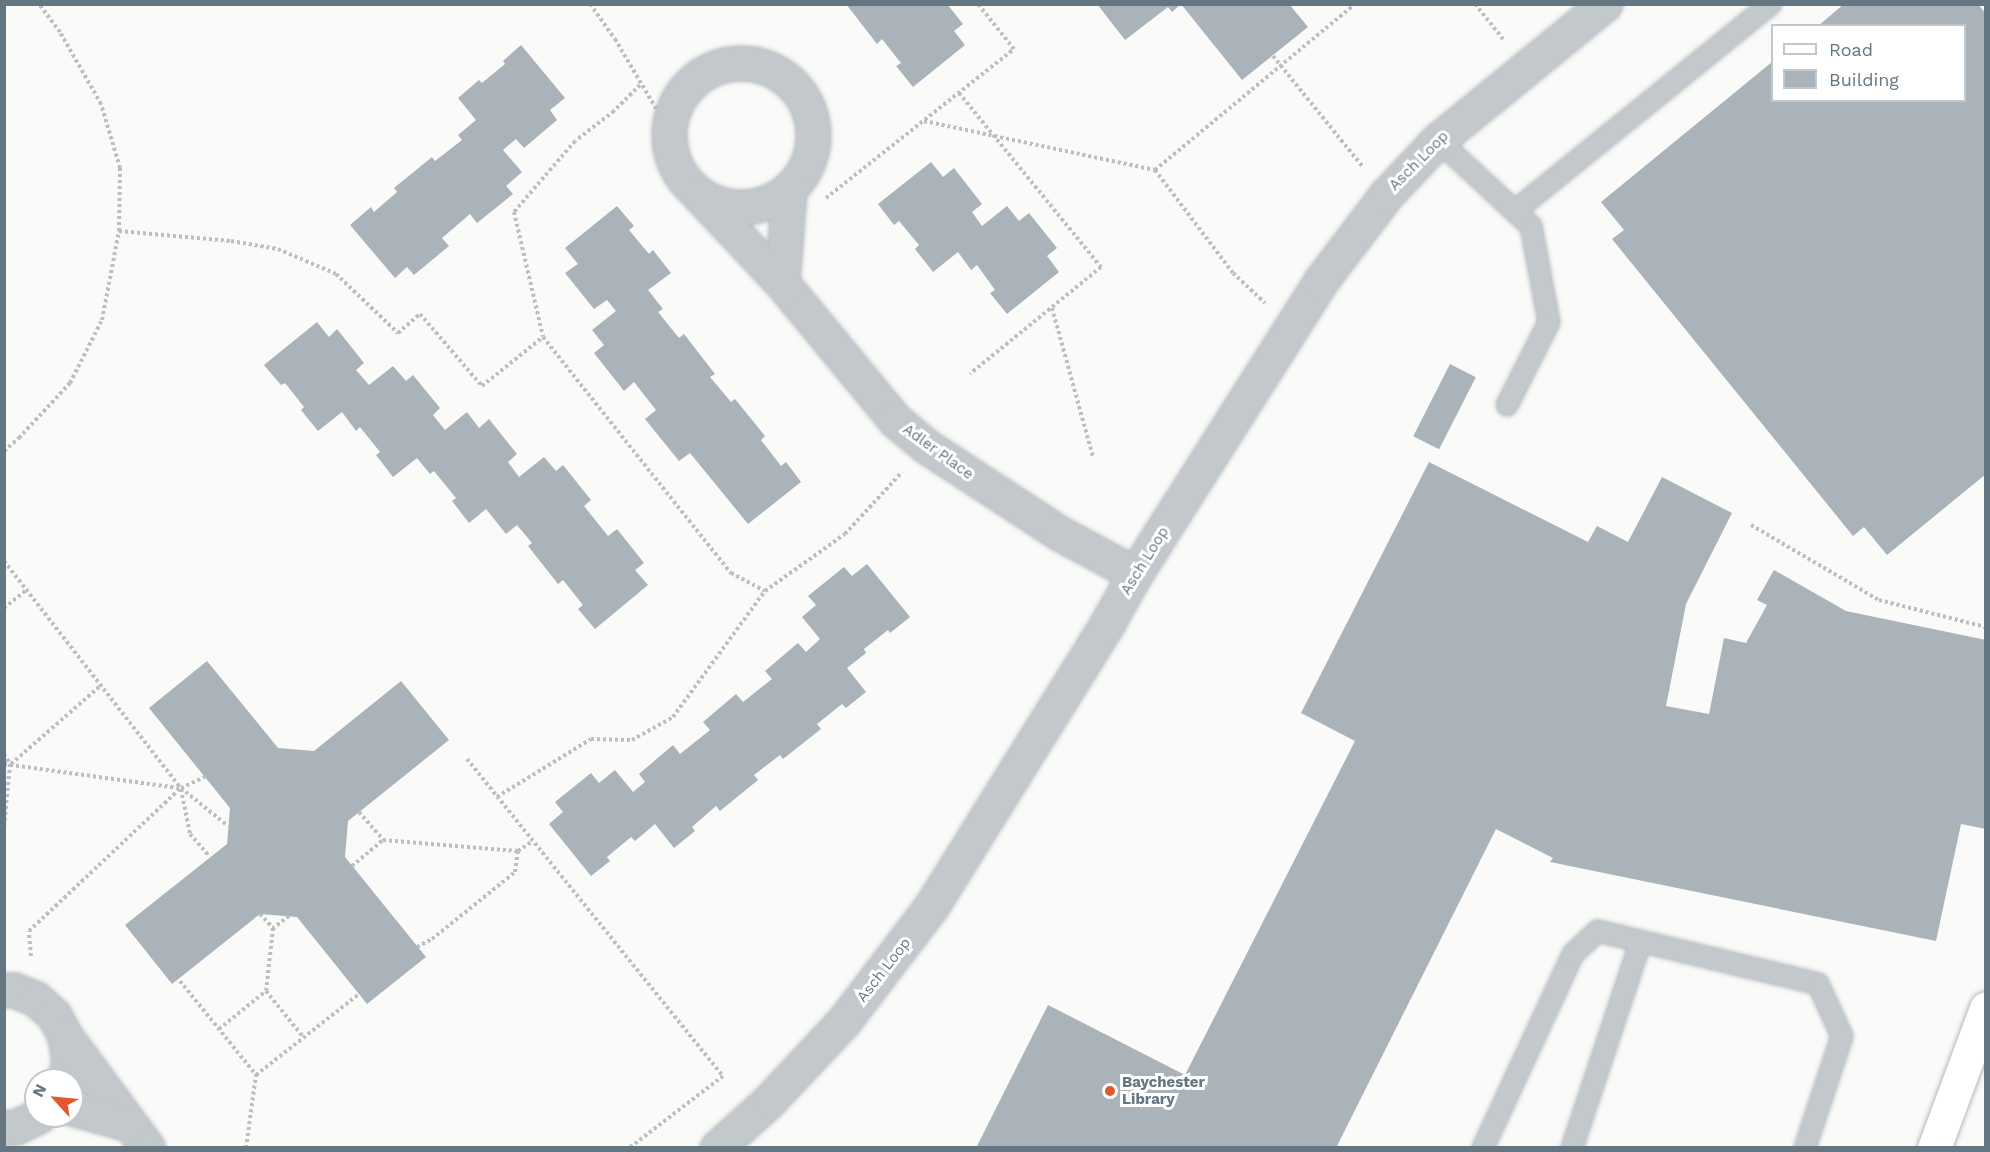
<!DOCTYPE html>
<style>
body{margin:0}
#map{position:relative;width:1990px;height:1152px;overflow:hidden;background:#fafaf8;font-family:"Work Sans",sans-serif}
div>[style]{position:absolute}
.building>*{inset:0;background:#aab3b9;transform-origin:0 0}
.path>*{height:4px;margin-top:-2px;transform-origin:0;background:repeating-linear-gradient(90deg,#bbbfc2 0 3px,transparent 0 6px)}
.roads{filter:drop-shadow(0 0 2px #b3babf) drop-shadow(0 0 2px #b3babf)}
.lane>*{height:20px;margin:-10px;padding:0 10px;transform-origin:10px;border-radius:10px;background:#c3c8cc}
.street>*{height:33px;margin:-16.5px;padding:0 16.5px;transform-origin:16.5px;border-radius:16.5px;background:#c3c8cc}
.street>.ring{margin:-16.5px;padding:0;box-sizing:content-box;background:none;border:33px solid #c3c8cc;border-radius:50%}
.secondary>*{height:33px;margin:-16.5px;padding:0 16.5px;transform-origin:16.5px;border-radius:16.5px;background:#fff}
.dots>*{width:16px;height:16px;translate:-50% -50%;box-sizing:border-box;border:3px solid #fff;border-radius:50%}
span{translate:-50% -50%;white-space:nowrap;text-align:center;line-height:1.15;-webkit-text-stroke:6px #fff;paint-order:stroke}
.street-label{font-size:15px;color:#657683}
.poi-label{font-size:15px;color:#657683;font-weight:700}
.left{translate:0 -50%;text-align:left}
.frame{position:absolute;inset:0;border:6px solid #657683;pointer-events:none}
.legend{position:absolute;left:1771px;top:24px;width:195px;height:78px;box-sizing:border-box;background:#fff;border:2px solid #c1c8cd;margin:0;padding:8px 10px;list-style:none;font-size:18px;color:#657683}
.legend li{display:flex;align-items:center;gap:12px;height:30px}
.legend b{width:30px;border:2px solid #c1c8cd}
.north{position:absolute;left:24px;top:1068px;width:60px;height:60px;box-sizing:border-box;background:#fff;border:2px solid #c1c8cd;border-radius:50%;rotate:297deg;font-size:16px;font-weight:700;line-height:24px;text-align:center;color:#657683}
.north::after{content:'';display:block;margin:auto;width:21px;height:27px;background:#e4572e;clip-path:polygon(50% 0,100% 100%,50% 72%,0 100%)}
</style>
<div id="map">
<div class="building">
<i style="clip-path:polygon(846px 4px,947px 4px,963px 24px,954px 31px,965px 45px,913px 87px,896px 66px,901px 63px,882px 39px,877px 44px)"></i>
<i style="clip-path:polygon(1097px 4px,1181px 4px,1172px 12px,1168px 7px,1125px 40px)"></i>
<i style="clip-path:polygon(1181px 4px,1289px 4px,1308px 27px,1242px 80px)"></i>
<i style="clip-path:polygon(1844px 4px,1978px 4px,1986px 14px,1986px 474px,1887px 555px,1864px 527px,1853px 536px,1612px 239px,1624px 230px,1601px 202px,1772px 62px,1772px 100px,1964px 100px,1964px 26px,1818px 26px)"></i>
<i style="clip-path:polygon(521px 45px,565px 98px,550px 110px,557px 120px,524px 148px,516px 139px,503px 150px,522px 172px,506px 186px,513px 194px,477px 223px,470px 214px,442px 238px,449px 246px,414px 275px,407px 267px,395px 278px,350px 225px,371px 207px,374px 212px,397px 192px,394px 188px,432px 157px,435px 161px,462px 140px,458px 135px,476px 120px,458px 98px,479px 80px,482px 83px,505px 64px,503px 61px)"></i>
<i style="clip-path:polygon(931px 162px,943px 177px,954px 168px,982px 204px,972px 212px,982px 226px,1007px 206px,1019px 221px,1029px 213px,1057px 248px,1047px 256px,1059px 272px,1007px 314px,990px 293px,995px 290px,977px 265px,971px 270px,958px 252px,933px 272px,915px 249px,919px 245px,899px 221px,894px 225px,878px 204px)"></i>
<i style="clip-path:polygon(617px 206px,634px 226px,629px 230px,649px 254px,653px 250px,671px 273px,648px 290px,663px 309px,658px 312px,679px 338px,684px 334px,715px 374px,710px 377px,731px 402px,735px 399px,765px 436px,761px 440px,781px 466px,786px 462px,801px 482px,748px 524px,690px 453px,679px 461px,645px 419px,656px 410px,634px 382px,624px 391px,594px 353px,604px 345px,592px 330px,616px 311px,607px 300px,594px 309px,565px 273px,578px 264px,565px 248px)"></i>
<i style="clip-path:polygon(317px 322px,329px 337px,337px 329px,364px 363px,356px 370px,369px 385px,393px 366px,406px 381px,413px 375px,440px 408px,433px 415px,445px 430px,467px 412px,479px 428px,489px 419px,517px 454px,508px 462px,519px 477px,544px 457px,556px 471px,563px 465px,591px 500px,584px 506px,608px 536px,617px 529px,644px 563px,635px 570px,648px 585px,595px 629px,578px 609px,583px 605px,563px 580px,558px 584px,528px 546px,532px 543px,517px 525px,506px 534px,486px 509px,469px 523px,452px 501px,456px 498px,434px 471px,430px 474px,417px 458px,393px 477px,376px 455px,380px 452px,360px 427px,356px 431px,342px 412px,318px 431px,301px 410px,304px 407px,285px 383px,281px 385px,264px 365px)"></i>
<i style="left:1450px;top:364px;width:29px;height:81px;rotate:27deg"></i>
<i style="clip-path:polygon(1429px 462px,1588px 542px,1597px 526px,1628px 542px,1662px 477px,1732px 513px,1686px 604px,1666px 706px,1709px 714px,1724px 638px,1746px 643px,1767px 605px,1757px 600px,1774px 570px,1846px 611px,1986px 640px,1986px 829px,1961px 824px,1936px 941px,1550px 862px,1553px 858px,1496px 829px,1336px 1148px,976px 1148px,1048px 1005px,1185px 1075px,1355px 741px,1301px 713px)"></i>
<i style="clip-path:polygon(867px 564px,910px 617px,890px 633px,888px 630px,864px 649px,866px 653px,847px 668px,866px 692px,846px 708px,842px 704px,817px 724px,821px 729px,783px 759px,780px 755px,754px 775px,758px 780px,720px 811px,716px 806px,692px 827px,695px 831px,674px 848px,655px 824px,635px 841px,631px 837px,607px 857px,610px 861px,591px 876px,549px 824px,563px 812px,555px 802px,591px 773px,599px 783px,615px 770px,633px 792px,645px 782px,639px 774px,673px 745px,680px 754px,710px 730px,703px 722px,736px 694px,743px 702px,772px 679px,765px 671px,798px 643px,806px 652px,820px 639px,802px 617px,816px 605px,808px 596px,844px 567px,852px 576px)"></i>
<i style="clip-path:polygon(207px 661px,278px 748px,314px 751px,401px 681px,449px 740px,348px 821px,345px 857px,426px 957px,367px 1004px,297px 917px,260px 914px,172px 984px,125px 925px,227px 844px,230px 808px,149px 708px)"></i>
</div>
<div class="path">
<i style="left:590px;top:4px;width:43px;rotate:54.5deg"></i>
<i style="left:615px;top:39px;width:104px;rotate:59.5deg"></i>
<i style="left:1475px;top:4px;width:45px;rotate:51.3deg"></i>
<i style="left:1273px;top:56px;width:143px;rotate:51deg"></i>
<i style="left:640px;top:85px;width:37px;rotate:135deg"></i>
<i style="left:614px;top:111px;width:49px;rotate:142.4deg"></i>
<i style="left:575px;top:141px;width:94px;rotate:130.7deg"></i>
<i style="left:514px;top:212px;width:128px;rotate:76.9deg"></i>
<i style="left:543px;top:337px;width:302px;rotate:51.5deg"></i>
<i style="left:731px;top:573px;width:38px;rotate:28deg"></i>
<i style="left:959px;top:93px;width:225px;rotate:50.8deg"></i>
<i style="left:1101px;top:267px;width:169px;rotate:140.8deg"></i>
<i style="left:924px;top:121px;width:236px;rotate:12deg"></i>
<i style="left:1155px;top:170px;width:129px;rotate:52.9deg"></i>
<i style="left:1233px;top:273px;width:44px;rotate:43.2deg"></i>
<i style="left:1155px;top:170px;width:260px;rotate:-39.7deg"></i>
<i style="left:826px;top:198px;width:240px;rotate:-38.4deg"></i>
<i style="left:1014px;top:49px;width:58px;rotate:-128.7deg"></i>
<i style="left:119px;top:231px;width:112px;rotate:5.1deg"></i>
<i style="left:231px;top:241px;width:48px;rotate:9.7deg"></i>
<i style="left:278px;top:249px;width:63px;rotate:23.3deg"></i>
<i style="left:336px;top:274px;width:86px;rotate:43.6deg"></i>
<i style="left:398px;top:333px;width:29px;rotate:-41deg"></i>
<i style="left:420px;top:314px;width:95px;rotate:49.3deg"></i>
<i style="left:482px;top:386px;width:78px;rotate:-38.8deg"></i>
<i style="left:1052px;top:308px;width:155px;rotate:74.6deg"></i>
<i style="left:4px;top:451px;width:20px;rotate:-41deg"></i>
<i style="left:19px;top:438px;width:75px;rotate:-47.2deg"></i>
<i style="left:70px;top:383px;width:71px;rotate:-63.1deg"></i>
<i style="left:102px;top:320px;width:91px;rotate:-79.2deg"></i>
<i style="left:119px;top:231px;width:63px;rotate:-89.1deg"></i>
<i style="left:120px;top:168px;width:67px;rotate:-106.5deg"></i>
<i style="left:101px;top:104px;width:83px;rotate:-119.7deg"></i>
<i style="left:60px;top:32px;width:35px;rotate:-127deg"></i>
<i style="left:1751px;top:525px;width:148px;rotate:30.4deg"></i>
<i style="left:1879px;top:600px;width:110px;rotate:14.2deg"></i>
<i style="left:4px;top:561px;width:288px;rotate:52.1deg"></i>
<i style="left:181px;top:788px;width:60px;rotate:39deg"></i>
<i style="left:4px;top:608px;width:27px;rotate:-39deg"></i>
<i style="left:4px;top:754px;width:12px;rotate:59deg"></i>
<i style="left:10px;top:764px;width:64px;rotate:95.4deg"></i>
<i style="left:467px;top:759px;width:407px;rotate:51.1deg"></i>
<i style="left:723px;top:1076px;width:118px;rotate:142.5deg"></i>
<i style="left:4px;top:764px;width:178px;rotate:7.8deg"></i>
<i style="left:11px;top:764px;width:118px;rotate:-41.2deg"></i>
<i style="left:181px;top:789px;width:46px;rotate:78.7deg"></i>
<i style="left:190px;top:834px;width:30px;rotate:49deg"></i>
<i style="left:497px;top:797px;width:110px;rotate:-31.7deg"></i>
<i style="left:591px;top:739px;width:41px;rotate:1.4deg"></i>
<i style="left:632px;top:740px;width:47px;rotate:-29.3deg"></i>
<i style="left:673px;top:717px;width:156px;rotate:-53.9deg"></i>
<i style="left:765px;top:591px;width:98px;rotate:-35.5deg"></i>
<i style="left:845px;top:534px;width:84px;rotate:-47.4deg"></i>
<i style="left:359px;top:812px;width:37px;rotate:49deg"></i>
<i style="left:352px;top:866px;width:40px;rotate:-40deg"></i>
<i style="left:383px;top:840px;width:135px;rotate:4.7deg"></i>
<i style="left:518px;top:851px;width:18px;rotate:-34deg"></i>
<i style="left:260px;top:914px;width:19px;rotate:47deg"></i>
<i style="left:289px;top:916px;width:20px;rotate:143deg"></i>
<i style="left:273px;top:928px;width:63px;rotate:96.3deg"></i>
<i style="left:266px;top:991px;width:60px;rotate:51deg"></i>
<i style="left:417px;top:947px;width:17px;rotate:-28deg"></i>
<i style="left:432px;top:939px;width:107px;rotate:-38.9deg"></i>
<i style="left:515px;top:872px;width:21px;rotate:-82deg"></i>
<i style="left:31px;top:956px;width:25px;rotate:-95deg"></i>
<i style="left:29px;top:931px;width:209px;rotate:-43.3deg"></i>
<i style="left:181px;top:788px;width:26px;rotate:-25deg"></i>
<i style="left:180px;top:981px;width:121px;rotate:51deg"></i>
<i style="left:219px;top:1029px;width:60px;rotate:-39deg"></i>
<i style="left:246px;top:1148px;width:74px;rotate:-82.2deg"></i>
<i style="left:256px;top:1075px;width:131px;rotate:-38.2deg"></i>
</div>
<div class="roads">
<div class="lane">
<i style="left:1438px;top:140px;width:127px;rotate:42.8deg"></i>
<i style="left:1531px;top:226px;width:98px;rotate:79.4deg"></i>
<i style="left:1549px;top:322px;width:93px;rotate:116.8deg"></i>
<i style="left:1515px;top:211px;width:329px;rotate:-39deg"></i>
<i style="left:1483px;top:1148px;width:214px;rotate:-65.1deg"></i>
<i style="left:1573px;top:954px;width:34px;rotate:-43deg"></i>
<i style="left:1598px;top:931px;width:226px;rotate:13.5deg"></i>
<i style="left:1818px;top:984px;width:57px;rotate:65.2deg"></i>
<i style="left:1842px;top:1036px;width:118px;rotate:108.3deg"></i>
<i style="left:1572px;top:1148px;width:218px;rotate:-71.6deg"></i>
</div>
<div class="street">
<i class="ring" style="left:669px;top:63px;width:111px;height:111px"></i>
<i style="left:698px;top:194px;width:122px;rotate:46.7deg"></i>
<i style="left:782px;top:283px;width:178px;rotate:50.5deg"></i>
<i style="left:895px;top:420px;width:40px;rotate:40deg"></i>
<i style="left:926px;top:446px;width:159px;rotate:33.2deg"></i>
<i style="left:1059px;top:533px;width:86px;rotate:28.3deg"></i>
<i style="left:782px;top:283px;width:93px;rotate:-85.7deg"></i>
<i style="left:4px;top:990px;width:10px"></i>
<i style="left:14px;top:990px;width:24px;rotate:22deg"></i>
<i style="left:36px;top:999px;width:24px;rotate:42deg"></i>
<i style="left:54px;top:1015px;width:24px;rotate:62deg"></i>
<i style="left:65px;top:1036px;width:24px;rotate:81deg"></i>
<i style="left:69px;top:1060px;width:20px;rotate:101deg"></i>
<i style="left:65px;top:1036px;width:139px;rotate:53.5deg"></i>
<i style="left:72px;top:1108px;width:59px;rotate:15.7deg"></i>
<i style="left:4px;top:1128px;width:12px;rotate:-5deg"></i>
<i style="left:16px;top:1127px;width:25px;rotate:-26deg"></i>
<i style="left:717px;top:1148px;width:69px;rotate:-42deg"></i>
<i style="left:768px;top:1102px;width:111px;rotate:-46.8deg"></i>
<i style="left:844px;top:1021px;width:143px;rotate:-52.7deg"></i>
<i style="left:931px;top:907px;width:333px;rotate:-58.1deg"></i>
<i style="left:1107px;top:624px;width:57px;rotate:-60.8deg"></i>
<i style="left:1135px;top:574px;width:346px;rotate:-57.6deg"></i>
<i style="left:1320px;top:282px;width:109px;rotate:-52.8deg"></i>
<i style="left:1386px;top:195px;width:76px;rotate:-46.6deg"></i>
<i style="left:1438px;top:140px;width:215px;rotate:-39.2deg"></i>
</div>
<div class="secondary">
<i style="left:1934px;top:1148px;width:149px;rotate:-69.6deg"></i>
</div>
</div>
<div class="dots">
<i style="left:1110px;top:1091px;background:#e4572e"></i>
</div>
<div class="street-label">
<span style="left:1419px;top:161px;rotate:-45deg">Asch Loop</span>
<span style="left:938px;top:452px;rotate:36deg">Adler Place</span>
<span style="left:1145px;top:561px;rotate:-58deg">Asch Loop</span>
<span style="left:884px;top:970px;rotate:-52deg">Asch Loop</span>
</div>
<div class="poi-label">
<span class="left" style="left:1122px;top:1091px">Baychester<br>Library</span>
</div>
<div class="frame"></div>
<ul class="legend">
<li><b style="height:8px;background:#fff"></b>Road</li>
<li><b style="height:16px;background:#aab3b9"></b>Building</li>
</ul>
<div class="north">N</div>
</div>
